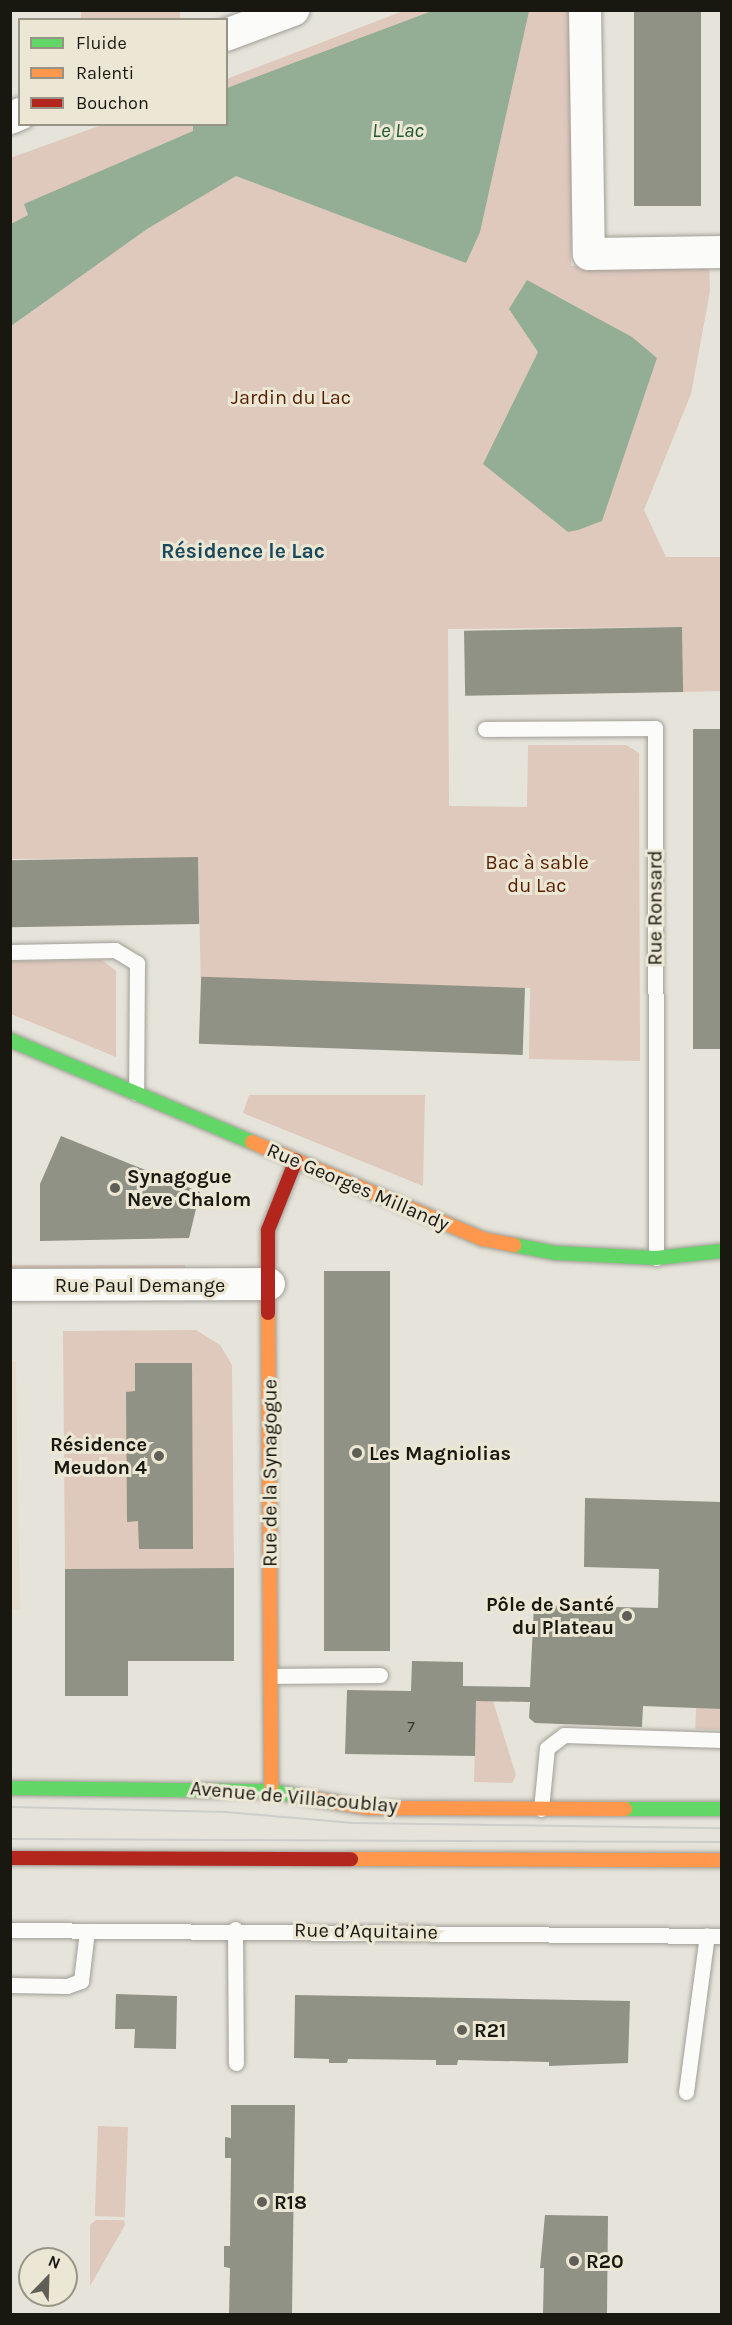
<!DOCTYPE html>
<meta charset="utf-8">
<style>
body{margin:0}
#map{position:relative;width:732px;height:2325px;overflow:hidden;background:#e6e4da;font-family:Karla,sans-serif}
div>[style]{position:absolute}
.built>*{inset:0;background:#e4dfcc}
.green>*{inset:0;background:#dfc8bc;transform-origin:0 0}
.water>*{inset:0;background:#93ae94}
.building>*{inset:0;background:#909285;transform-origin:0 0}
.roads{filter:drop-shadow(0 0 2px #a09e96) drop-shadow(0 0 2px #a09e96)}
.lane>*{height:15px;margin:-7.5px;padding:0 7.5px;transform-origin:7.5px;border-radius:7.5px;background:#fbfbf9}
.street>*{height:32px;margin:-16px;padding:0 16px;transform-origin:16px;border-radius:16px;background:#fbfbf9}
.fast>*{height:14px;margin:-7px;padding:0 7px;transform-origin:7px;border-radius:7px;background:#63d668}
.slow>*{height:14px;margin:-7px;padding:0 7px;transform-origin:7px;border-radius:7px;background:#ff974d}
.jam>*{height:14px;margin:-7px;padding:0 7px;transform-origin:7px;border-radius:7px;background:#b3261e}
.tram>*{height:1.5px;margin:-0.75px;padding:0 0.75px;transform-origin:0.75px;border-radius:0.75px;background:#cdcdca}
.dots>*{width:16px;height:16px;translate:-50% -50%;box-sizing:border-box;border:3px solid #ece7d4;border-radius:50%}
span{translate:-50% -50%;white-space:nowrap;text-align:center;line-height:1.15;-webkit-text-stroke:6px #ece7d4;paint-order:stroke}
.number-label{font-size:16px;color:#36362d}
.number-label span{-webkit-text-stroke-width:0}
.park-label{font-size:20px;color:#581e02}
.street-label{font-size:20px;color:#181710}
.poi-label{font-size:20px;color:#181710;font-weight:700}
.left{translate:0 -50%;text-align:left}
.right{translate:-100% -50%;text-align:right}
.water-label{font-size:21px;color:#1f5a2f;font-style:italic}
.neighbourhood-label{font-size:21px;color:#1a495c;font-weight:700}
.frame{position:absolute;inset:0;border:12px solid #181710;pointer-events:none}
.legend{position:absolute;left:18px;top:18px;width:210px;height:108px;box-sizing:border-box;background:#ece7d4;border:2px solid #979486;margin:0;padding:8px 10px;list-style:none;font-size:18px;color:#181710}
.legend li{display:flex;align-items:center;gap:12px;height:30px}
.legend b{width:30px;border:2px solid #979486}
.north{position:absolute;left:18px;top:2247px;width:60px;height:60px;box-sizing:border-box;background:#ece7d4;border:2px solid #979486;border-radius:50%;rotate:23deg;font-size:16px;font-weight:700;line-height:24px;text-align:center;color:#181710}
.north::after{content:'';display:block;margin:auto;width:21px;height:27px;background:#605f57;clip-path:polygon(50% 0,100% 100%,50% 72%,0 100%)}
</style>
<div id="map">
<div class="built">
<i style="clip-path:polygon(11px 1361px,16px 1361px,20px 1610px,10px 1610px)"></i>
</div>
<div class="green">
<i style="left:81px;top:11px;width:99px;height:9px"></i>
<i style="clip-path:polygon(403px 11px,573px 11px,571px 266px,709px 264px,710px 291px,691px 394px,644px 510px,666px 557px,721px 557px,721px 691px,683px 692px,682px 627px,448px 629px,449px 806px,527px 807px,528px 745px,626px 745px,639px 753px,640px 1061px,529px 1059px,530px 988px,201px 991px,198px 858px,11px 859px,10px 158px,102px 125px,226px 124px,227px 79px)"></i>
<i style="clip-path:polygon(102px 960px,116px 971px,116px 1057px,11px 1014px,11px 961px)"></i>
<i style="clip-path:polygon(249px 1095px,425px 1095px,423px 1186px,243px 1113px)"></i>
<i style="left:185px;top:1265px;width:9px;height:175px;rotate:90deg"></i>
<i style="clip-path:polygon(196px 1330px,220px 1345px,232px 1365px,234px 1568px,65px 1569px,63px 1331px)"></i>
<i style="clip-path:polygon(476px 1701px,493px 1701px,516px 1775px,512px 1783px,474px 1782px)"></i>
<i style="left:696px;top:1708px;width:25px;height:21px;rotate:2deg"></i>
<i style="left:98px;top:2126px;width:30px;height:90px;rotate:2deg"></i>
<i style="clip-path:polygon(96px 2220px,124px 2220px,125px 2225px,90px 2286px,90px 2225px)"></i>
</div>
<div class="water">
<i style="clip-path:polygon(432px 11px,529px 11px,480px 232px,466px 263px,236px 176px,147px 229px,11px 326px,11px 224px,28px 215px,24px 204px,193px 131px,193px 125px,226px 124px,227px 88px)"></i>
<i style="clip-path:polygon(527px 280px,632px 337px,657px 358px,602px 521px,578px 530px,568px 532px,483px 464px,538px 352px,509px 309px)"></i>
</div>
<div class="building">
<i style="left:634px;top:10px;width:67px;height:196px"></i>
<i style="left:682px;top:627px;width:65px;height:218px;rotate:89deg"></i>
<i style="left:693px;top:729px;width:29px;height:320px"></i>
<i style="left:198px;top:857px;width:67px;height:188px;rotate:89deg"></i>
<i style="left:525px;top:988px;width:67px;height:324px;rotate:92deg"></i>
<i style="clip-path:polygon(61px 1136px,200px 1192px,189px 1238px,40px 1241px,40px 1184px)"></i>
<i style="left:390px;top:1271px;width:380px;height:66px;rotate:90deg"></i>
<i style="clip-path:polygon(135px 1363px,192px 1363px,193px 1549px,139px 1549px,138px 1521px,127px 1522px,126px 1392px,135px 1391px)"></i>
<i style="clip-path:polygon(585px 1498px,722px 1502px,722px 1709px,643px 1706px,642px 1727px,535px 1723px,529px 1718px,530px 1702px,476px 1701px,475px 1756px,345px 1754px,347px 1690px,411px 1691px,412px 1661px,463px 1662px,463px 1686px,530px 1687px,534px 1605px,658px 1608px,659px 1569px,584px 1567px)"></i>
<i style="clip-path:polygon(234px 1568px,234px 1661px,128px 1661px,128px 1696px,65px 1696px,65px 1569px)"></i>
<i style="clip-path:polygon(116px 1994px,177px 1996px,176px 2049px,134px 2048px,135px 2029px,115px 2029px)"></i>
<i style="clip-path:polygon(295px 1995px,630px 2001px,628px 2063px,549px 2066px,549px 2062px,458px 2060px,457px 2065px,436px 2065px,436px 2060px,348px 2059px,347px 2063px,329px 2063px,329px 2059px,294px 2058px)"></i>
<i style="clip-path:polygon(231px 2105px,295px 2105px,292px 2314px,229px 2314px,230px 2268px,224px 2267px,224px 2246px,230px 2246px,231px 2158px,225px 2158px,225px 2137px,231px 2138px)"></i>
<i style="clip-path:polygon(545px 2215px,608px 2216px,607px 2314px,543px 2314px,544px 2268px,540px 2268px)"></i>
</div>
<div class="roads">
<div class="lane">
<i style="left:485px;top:729px;width:170px;rotate:-0.3deg"></i>
<i style="left:655px;top:728px;width:530px;rotate:89.89deg"></i>
<i style="left:10px;top:952px;width:105px;rotate:-1.1deg"></i>
<i style="left:115px;top:950px;width:26px;rotate:31deg"></i>
<i style="left:137px;top:963px;width:130px;rotate:90.4deg"></i>
<i style="left:271px;top:1676px;width:109px;rotate:-0.5deg"></i>
<i style="left:541px;top:1809px;width:61px;rotate:-84.4deg"></i>
<i style="left:547px;top:1748px;width:21px;rotate:-37deg"></i>
<i style="left:564px;top:1735px;width:158px;rotate:1.8deg"></i>
<i style="left:235px;top:1929px;width:134px;rotate:89.6deg"></i>
<i style="left:10px;top:1930px;width:712px;rotate:0.48deg"></i>
<i style="left:10px;top:1985px;width:57px;rotate:1deg"></i>
<i style="left:67px;top:1986px;width:15px;rotate:-20deg"></i>
<i style="left:81px;top:1981px;width:50px;rotate:-83.2deg"></i>
<i style="left:686px;top:2092px;width:158px;rotate:-82.4deg"></i>
</div>
<div class="street">
<i style="left:585px;top:10px;width:244px;rotate:89.1deg"></i>
<i style="left:589px;top:254px;width:133px;rotate:-0.9deg"></i>
<i style="left:226px;top:35px;width:72px;rotate:-20.5deg"></i>
<i style="left:10px;top:118px;width:11px;rotate:-22deg"></i>
<i style="left:10px;top:1285px;width:259px;rotate:-0.2deg"></i>
</div>
<div class="fast">
<i style="left:10px;top:1040px;width:263px;rotate:22.9deg"></i>
<i style="left:514px;top:1245px;width:43px;rotate:10.8deg"></i>
<i style="left:556px;top:1253px;width:100px;rotate:2.9deg"></i>
<i style="left:656px;top:1258px;width:66px;rotate:-6.1deg"></i>
<i style="left:10px;top:1788px;width:261px;rotate:0.7deg"></i>
<i style="left:271px;top:1791px;width:27px;rotate:10deg"></i>
<i style="left:625px;top:1809px;width:97px"></i>
</div>
<div class="slow">
<i style="left:252px;top:1142px;width:251px;rotate:22.8deg"></i>
<i style="left:483px;top:1239px;width:32px;rotate:11deg"></i>
<i style="left:268px;top:1313px;width:478px;rotate:89.6deg"></i>
<i style="left:298px;top:1796px;width:71px;rotate:9.7deg"></i>
<i style="left:368px;top:1808px;width:257px;rotate:0.2deg"></i>
<i style="left:351px;top:1859px;width:371px;rotate:0.2deg"></i>
</div>
<div class="jam">
<i style="left:268px;top:1313px;width:83px;rotate:-90deg"></i>
<i style="left:268px;top:1230px;width:75px;rotate:-68.2deg"></i>
<i style="left:10px;top:1858px;width:341px;rotate:0.2deg"></i>
</div>
</div>
<div class="tram">
<i style="left:10px;top:1807px;width:216px;rotate:1.3deg"></i>
<i style="left:226px;top:1812px;width:127px;rotate:5deg"></i>
<i style="left:353px;top:1823px;width:369px;rotate:0.8deg"></i>
<i style="left:10px;top:1839px;width:712px;rotate:0.24deg"></i>
</div>
<div class="dots">
<i style="left:115px;top:1188px;background:#605f57"></i>
<i style="left:357px;top:1453px;background:#605f57"></i>
<i style="left:159px;top:1456px;background:#605f57"></i>
<i style="left:627px;top:1616px;background:#605f57"></i>
<i style="left:462px;top:2030px;background:#605f57"></i>
<i style="left:262px;top:2202px;background:#605f57"></i>
<i style="left:574px;top:2261px;background:#605f57"></i>
</div>
<div class="number-label">
<span style="left:411px;top:1727px">7</span>
</div>
<div class="park-label">
<span style="left:291px;top:397px">Jardin du Lac</span>
<span style="left:537px;top:874px">Bac à sable<br>du Lac</span>
</div>
<div class="street-label">
<span style="left:655px;top:908px;rotate:-90deg">Rue Ronsard</span>
<span style="left:358px;top:1187px;rotate:23deg">Rue Georges Millandy</span>
<span style="left:140px;top:1285px">Rue Paul Demange</span>
<span style="left:270px;top:1473px;rotate:-90deg">Rue de la Synagogue</span>
<span style="left:294px;top:1797px;rotate:5deg">Avenue de Villacoublay</span>
<span style="left:366px;top:1931px;rotate:1deg">Rue d’Aquitaine</span>
</div>
<div class="poi-label">
<span class="left" style="left:127px;top:1188px">Synagogue<br>Neve Chalom</span>
<span class="right" style="left:147px;top:1456px">Résidence<br>Meudon 4</span>
<span class="left" style="left:369px;top:1453px">Les Magniolias</span>
<span class="right" style="left:614px;top:1616px">Pôle de Santé<br>du Plateau</span>
<span class="left" style="left:474px;top:2030px">R21</span>
<span class="left" style="left:274px;top:2202px">R18</span>
<span class="left" style="left:586px;top:2261px">R20</span>
</div>
<div class="water-label">
<span style="left:398px;top:130px">Le Lac</span>
</div>
<div class="neighbourhood-label">
<span style="left:243px;top:551px">Résidence le Lac</span>
</div>
<div class="frame"></div>
<ul class="legend">
<li><b style="height:8px;background:#63d668"></b>Fluide</li>
<li><b style="height:8px;background:#ff974d"></b>Ralenti</li>
<li><b style="height:8px;background:#b3261e"></b>Bouchon</li>
</ul>
<div class="north">N</div>
</div>
